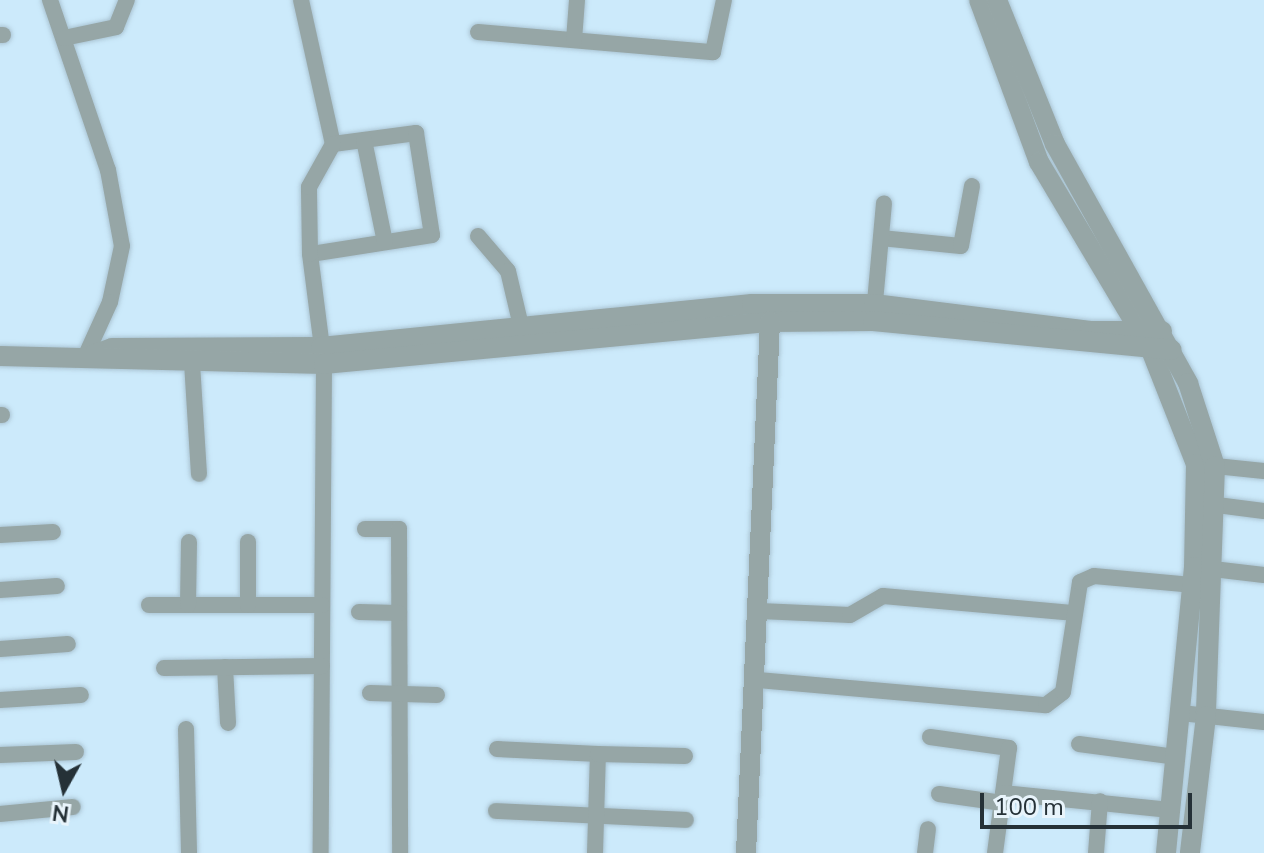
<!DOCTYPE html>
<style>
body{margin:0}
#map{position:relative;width:1264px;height:853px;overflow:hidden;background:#cceafb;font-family:"Nunito Sans",sans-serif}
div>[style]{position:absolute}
.roads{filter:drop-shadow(0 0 2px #abc5d4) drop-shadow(0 0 2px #abc5d4)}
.minor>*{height:16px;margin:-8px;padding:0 8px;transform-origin:8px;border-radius:8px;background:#96a6a6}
.tertiary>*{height:20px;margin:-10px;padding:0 10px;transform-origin:10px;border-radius:10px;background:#96a6a6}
span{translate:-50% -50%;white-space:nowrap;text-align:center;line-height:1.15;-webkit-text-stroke:8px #e8f4fb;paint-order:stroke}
.north{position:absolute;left:24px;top:749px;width:80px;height:80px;-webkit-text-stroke:6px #e8f4fb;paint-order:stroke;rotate:188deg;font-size:22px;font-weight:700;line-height:32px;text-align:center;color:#253137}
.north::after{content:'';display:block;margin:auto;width:28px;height:36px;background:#253137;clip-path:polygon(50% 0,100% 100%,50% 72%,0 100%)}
.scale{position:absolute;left:980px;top:793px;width:212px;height:36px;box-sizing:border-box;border:4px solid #253137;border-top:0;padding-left:10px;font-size:24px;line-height:28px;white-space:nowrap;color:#253137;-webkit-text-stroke:6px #e8f4fb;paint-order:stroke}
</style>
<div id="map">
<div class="roads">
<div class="minor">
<i style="left:50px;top:0;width:180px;rotate:71.2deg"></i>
<i style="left:108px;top:170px;width:77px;rotate:79.6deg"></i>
<i style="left:122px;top:246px;width:57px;rotate:102.1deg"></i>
<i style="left:110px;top:302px;width:58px;rotate:114.4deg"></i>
<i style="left:301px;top:0;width:148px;rotate:77.5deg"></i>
<i style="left:333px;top:144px;width:84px;rotate:-7.5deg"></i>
<i style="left:416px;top:133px;width:103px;rotate:81.1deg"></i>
<i style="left:432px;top:235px;width:123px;rotate:171.1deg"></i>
<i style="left:310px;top:254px;width:111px;rotate:82.7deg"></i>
<i style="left:324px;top:364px;width:489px;rotate:90.4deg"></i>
<i style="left:478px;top:32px;width:236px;rotate:4.9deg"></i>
<i style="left:713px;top:52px;width:53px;rotate:-78.1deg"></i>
<i style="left:0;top:35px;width:3px"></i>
<i style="left:64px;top:38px;width:53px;rotate:-11.9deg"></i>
<i style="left:116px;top:27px;width:29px;rotate:-68deg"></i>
<i style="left:574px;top:40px;width:40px;rotate:-85.7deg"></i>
<i style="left:364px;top:140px;width:104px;rotate:78.4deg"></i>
<i style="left:478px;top:236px;width:46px;rotate:49.4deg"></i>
<i style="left:508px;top:271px;width:61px;rotate:76.7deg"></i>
<i style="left:881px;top:238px;width:80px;rotate:5.7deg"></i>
<i style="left:961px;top:246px;width:61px;rotate:-79.6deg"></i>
<i style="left:310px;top:254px;width:67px;rotate:-90.9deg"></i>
<i style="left:309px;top:187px;width:49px;rotate:-60.8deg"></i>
<i style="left:874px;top:313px;width:110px;rotate:-84.8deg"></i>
<i style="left:192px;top:363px;width:111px;rotate:86.4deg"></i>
<i style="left:0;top:415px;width:2px"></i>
<i style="left:1206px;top:465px;width:58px;rotate:5.9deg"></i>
<i style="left:1217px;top:505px;width:47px;rotate:7.3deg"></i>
<i style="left:365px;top:529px;width:34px"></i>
<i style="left:399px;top:529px;width:324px;rotate:89.8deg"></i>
<i style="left:0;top:535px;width:53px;rotate:-3.2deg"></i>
<i style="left:1213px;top:569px;width:51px;rotate:6.7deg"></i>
<i style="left:0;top:590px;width:57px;rotate:-4deg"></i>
<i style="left:149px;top:605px;width:173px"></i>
<i style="left:188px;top:605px;width:63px;rotate:-89.1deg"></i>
<i style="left:248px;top:605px;width:63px;rotate:-90deg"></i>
<i style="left:760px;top:611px;width:90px;rotate:2.5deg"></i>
<i style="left:850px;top:615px;width:38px;rotate:-30deg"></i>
<i style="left:883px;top:596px;width:190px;rotate:5.1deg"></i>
<i style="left:359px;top:612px;width:40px;rotate:1.4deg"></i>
<i style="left:0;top:649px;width:68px;rotate:-4.2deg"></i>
<i style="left:225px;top:667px;width:56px;rotate:86.9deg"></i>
<i style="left:164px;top:668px;width:158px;rotate:-0.7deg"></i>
<i style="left:758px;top:680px;width:289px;rotate:5deg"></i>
<i style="left:1046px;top:705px;width:21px;rotate:-37deg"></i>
<i style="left:1063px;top:692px;width:111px;rotate:-81.2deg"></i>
<i style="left:1080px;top:582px;width:15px;rotate:-23deg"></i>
<i style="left:1094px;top:576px;width:98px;rotate:5.2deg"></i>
<i style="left:370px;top:693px;width:67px;rotate:1.7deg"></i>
<i style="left:0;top:700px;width:81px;rotate:-3.5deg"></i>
<i style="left:1181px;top:713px;width:83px;rotate:6.2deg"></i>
<i style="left:186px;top:729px;width:124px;rotate:88.6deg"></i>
<i style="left:930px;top:737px;width:80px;rotate:7.9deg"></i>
<i style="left:1009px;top:748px;width:106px;rotate:97.6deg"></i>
<i style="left:1079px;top:744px;width:99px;rotate:7.6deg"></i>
<i style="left:497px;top:749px;width:101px;rotate:2.8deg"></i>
<i style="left:0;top:755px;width:76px;rotate:-2.3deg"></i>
<i style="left:1003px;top:793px;width:168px;rotate:5.8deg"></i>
<i style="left:939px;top:794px;width:64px;rotate:8.1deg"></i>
<i style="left:496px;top:811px;width:190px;rotate:2.7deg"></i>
<i style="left:0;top:814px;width:73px;rotate:-5.5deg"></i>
<i style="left:595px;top:853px;width:99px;rotate:-88.3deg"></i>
<i style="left:598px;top:754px;width:87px;rotate:1.3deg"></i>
<i style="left:925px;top:853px;width:24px;rotate:-83deg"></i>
<i style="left:1096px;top:853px;width:52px;rotate:-85.6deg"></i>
</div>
<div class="tertiary">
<i style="left:979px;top:0;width:173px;rotate:69.7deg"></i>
<i style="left:1039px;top:162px;width:219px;rotate:59.2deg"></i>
<i style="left:1151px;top:350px;width:123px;rotate:68.5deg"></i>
<i style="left:1196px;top:464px;width:103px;rotate:91.1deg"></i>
<i style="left:1194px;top:567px;width:287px;rotate:95.6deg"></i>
<i style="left:997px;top:0;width:155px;rotate:68.1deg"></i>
<i style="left:1055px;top:144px;width:274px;rotate:60.9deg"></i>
<i style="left:1188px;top:383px;width:87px;rotate:72deg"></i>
<i style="left:1215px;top:466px;width:250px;rotate:92.1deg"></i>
<i style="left:1206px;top:716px;width:138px;rotate:96.7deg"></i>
<i style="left:93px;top:355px;width:20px;rotate:-20deg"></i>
<i style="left:112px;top:348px;width:209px;rotate:-0.3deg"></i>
<i style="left:321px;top:347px;width:433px;rotate:-5.7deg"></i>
<i style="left:752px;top:304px;width:122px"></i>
<i style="left:874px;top:304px;width:218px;rotate:7.1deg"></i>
<i style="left:1090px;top:331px;width:72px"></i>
<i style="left:0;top:356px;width:324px;rotate:1.4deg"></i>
<i style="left:324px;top:364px;width:448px;rotate:-5.4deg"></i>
<i style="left:770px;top:322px;width:103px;rotate:-0.6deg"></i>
<i style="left:873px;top:321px;width:300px;rotate:5.5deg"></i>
<i style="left:746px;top:853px;width:532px;rotate:-87.41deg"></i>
</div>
</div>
<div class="north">N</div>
<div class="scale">100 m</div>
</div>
